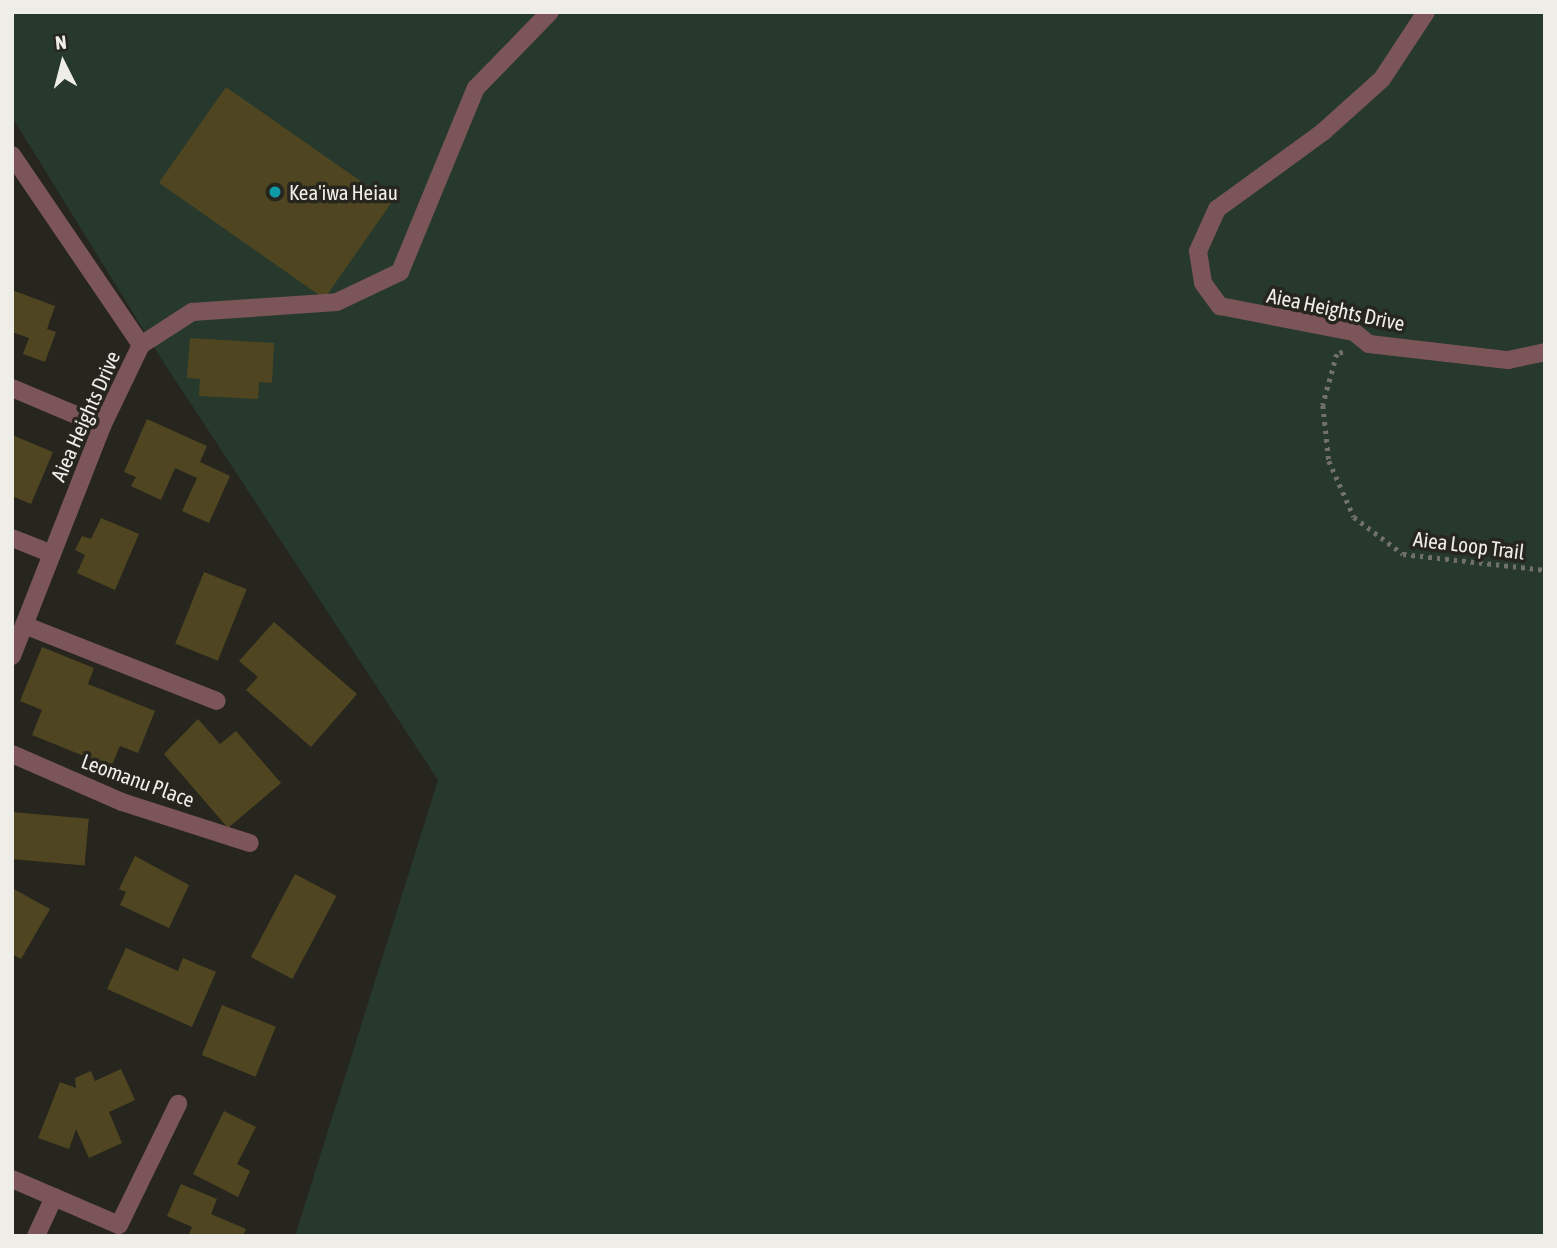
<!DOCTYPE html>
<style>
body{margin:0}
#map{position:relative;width:1557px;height:1248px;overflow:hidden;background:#26251e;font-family:"Asap Condensed",sans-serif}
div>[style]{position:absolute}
.green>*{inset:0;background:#26392c}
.building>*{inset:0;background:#4f4621;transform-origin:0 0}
.path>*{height:4.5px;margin-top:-2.25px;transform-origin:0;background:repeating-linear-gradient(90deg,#717069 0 3.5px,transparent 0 8.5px)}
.minor>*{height:18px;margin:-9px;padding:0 9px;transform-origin:9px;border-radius:9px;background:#7c5559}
.dots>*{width:19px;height:19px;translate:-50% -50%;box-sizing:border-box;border:4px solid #26251e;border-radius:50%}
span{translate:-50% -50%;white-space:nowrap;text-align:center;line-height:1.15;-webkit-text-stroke:7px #26251e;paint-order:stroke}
.poi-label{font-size:21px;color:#eeede8}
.left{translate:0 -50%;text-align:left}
.street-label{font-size:21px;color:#eeede8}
.frame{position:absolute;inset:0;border:14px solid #eeede8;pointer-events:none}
.north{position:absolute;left:28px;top:28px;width:70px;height:70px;-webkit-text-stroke:5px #26251e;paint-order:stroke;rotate:354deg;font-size:19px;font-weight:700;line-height:28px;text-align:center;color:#eeede8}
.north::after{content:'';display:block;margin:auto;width:24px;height:32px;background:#eeede8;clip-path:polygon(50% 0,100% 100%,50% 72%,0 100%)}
</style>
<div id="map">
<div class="green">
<i style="clip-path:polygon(12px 12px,1545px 12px,1545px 1236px,295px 1236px,438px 780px,164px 363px,12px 117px)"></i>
</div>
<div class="building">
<i style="left:226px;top:87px;width:202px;height:117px;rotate:35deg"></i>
<i style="clip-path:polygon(12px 290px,55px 306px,47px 329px,56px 332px,45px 362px,23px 354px,29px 338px,12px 332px)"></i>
<i style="clip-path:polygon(190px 338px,274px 343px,272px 383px,259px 382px,258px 399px,199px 396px,200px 379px,187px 378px)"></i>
<i style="clip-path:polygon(147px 419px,207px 446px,200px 462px,230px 476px,209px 523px,182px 511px,197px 478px,175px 468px,161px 500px,131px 486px,136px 477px,124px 472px)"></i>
<i style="clip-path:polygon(12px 435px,53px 452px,31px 504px,12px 496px)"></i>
<i style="clip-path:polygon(101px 518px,139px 534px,115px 590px,77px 573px,85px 555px,75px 550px,82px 536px,91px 539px)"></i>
<i style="left:204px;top:572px;width:46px;height:77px;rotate:22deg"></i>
<i style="clip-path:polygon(274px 622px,357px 694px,311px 747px,246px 690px,258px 677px,239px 661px)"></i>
<i style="clip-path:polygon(42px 647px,94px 668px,88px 684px,155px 711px,138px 753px,120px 746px,111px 767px,32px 735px,42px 710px,20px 701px)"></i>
<i style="clip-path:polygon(198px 719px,220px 744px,236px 731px,281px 783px,228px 828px,164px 754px)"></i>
<i style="left:12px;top:812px;width:77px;height:47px;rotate:5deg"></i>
<i style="clip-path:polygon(135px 856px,189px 885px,169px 928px,120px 905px,126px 892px,119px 889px)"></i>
<i style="left:295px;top:874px;width:47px;height:94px;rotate:28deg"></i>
<i style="clip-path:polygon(12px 888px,50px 909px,21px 959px,12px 954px)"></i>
<i style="clip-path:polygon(126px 948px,178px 971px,183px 958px,216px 972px,192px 1027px,107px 989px)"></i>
<i style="left:222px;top:1005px;width:58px;height:54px;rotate:22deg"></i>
<i style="clip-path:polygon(121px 1069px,135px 1100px,109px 1112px,122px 1143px,89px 1158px,76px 1129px,69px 1149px,38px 1138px,60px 1082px,76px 1088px,75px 1078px,91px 1071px,95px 1081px)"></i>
<i style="clip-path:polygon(224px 1111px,256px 1127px,237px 1164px,250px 1171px,238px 1197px,193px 1174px)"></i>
<i style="clip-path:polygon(181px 1184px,217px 1199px,211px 1214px,246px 1229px,243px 1236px,188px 1236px,192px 1227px,167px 1216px)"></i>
</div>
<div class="path">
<i style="left:1343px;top:352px;width:6px;rotate:162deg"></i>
<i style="left:1337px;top:354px;width:53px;rotate:105.4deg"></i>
<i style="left:1323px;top:405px;width:56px;rotate:83.9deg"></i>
<i style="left:1329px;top:461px;width:61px;rotate:65.9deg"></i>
<i style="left:1354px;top:517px;width:61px;rotate:37.1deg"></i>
<i style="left:1403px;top:554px;width:143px;rotate:6.4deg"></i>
</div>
<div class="minor">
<i style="left:1426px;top:12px;width:80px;rotate:123.3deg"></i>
<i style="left:1382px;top:79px;width:79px;rotate:138.1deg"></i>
<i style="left:1323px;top:132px;width:131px;rotate:144deg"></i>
<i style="left:1217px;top:209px;width:46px;rotate:114.3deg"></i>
<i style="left:1198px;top:251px;width:32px;rotate:81deg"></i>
<i style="left:1203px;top:283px;width:29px;rotate:54deg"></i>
<i style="left:1220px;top:306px;width:136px;rotate:11deg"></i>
<i style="left:1354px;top:332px;width:19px;rotate:39deg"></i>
<i style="left:1369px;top:344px;width:140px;rotate:6.6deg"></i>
<i style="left:1508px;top:360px;width:38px;rotate:-12deg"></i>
<i style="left:12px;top:155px;width:230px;rotate:55.8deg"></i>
<i style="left:12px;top:388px;width:98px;rotate:22.9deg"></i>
<i style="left:12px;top:538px;width:43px;rotate:21.8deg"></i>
<i style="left:24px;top:625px;width:207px;rotate:21.5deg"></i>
<i style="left:12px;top:656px;width:247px;rotate:-68.6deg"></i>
<i style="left:102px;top:426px;width:90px;rotate:-64.3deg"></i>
<i style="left:141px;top:345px;width:61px;rotate:-32.9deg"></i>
<i style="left:192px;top:312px;width:145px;rotate:-3.9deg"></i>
<i style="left:337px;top:302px;width:70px;rotate:-25.5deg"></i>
<i style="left:400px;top:272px;width:199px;rotate:-67.6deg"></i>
<i style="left:476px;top:88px;width:106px;rotate:-45.8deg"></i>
<i style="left:12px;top:754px;width:120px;rotate:23.6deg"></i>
<i style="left:122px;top:802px;width:134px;rotate:17.8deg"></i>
<i style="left:12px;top:1179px;width:116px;rotate:23.3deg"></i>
<i style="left:119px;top:1225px;width:135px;rotate:-64deg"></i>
<i style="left:36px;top:1236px;width:43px;rotate:-65.2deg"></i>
</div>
<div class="dots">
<i style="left:275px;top:192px;background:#0f9aa8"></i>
</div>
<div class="poi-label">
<span class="left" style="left:289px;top:192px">Kea'iwa Heiau</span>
</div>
<div class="street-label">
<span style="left:1336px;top:309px;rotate:12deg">Aiea Heights Drive</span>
<span style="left:85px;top:416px;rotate:-66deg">Aiea Heights Drive</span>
<span style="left:1469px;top:545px;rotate:7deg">Aiea Loop Trail</span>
<span style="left:138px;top:780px;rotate:20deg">Leomanu Place</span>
</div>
<div class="frame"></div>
<div class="north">N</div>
</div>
